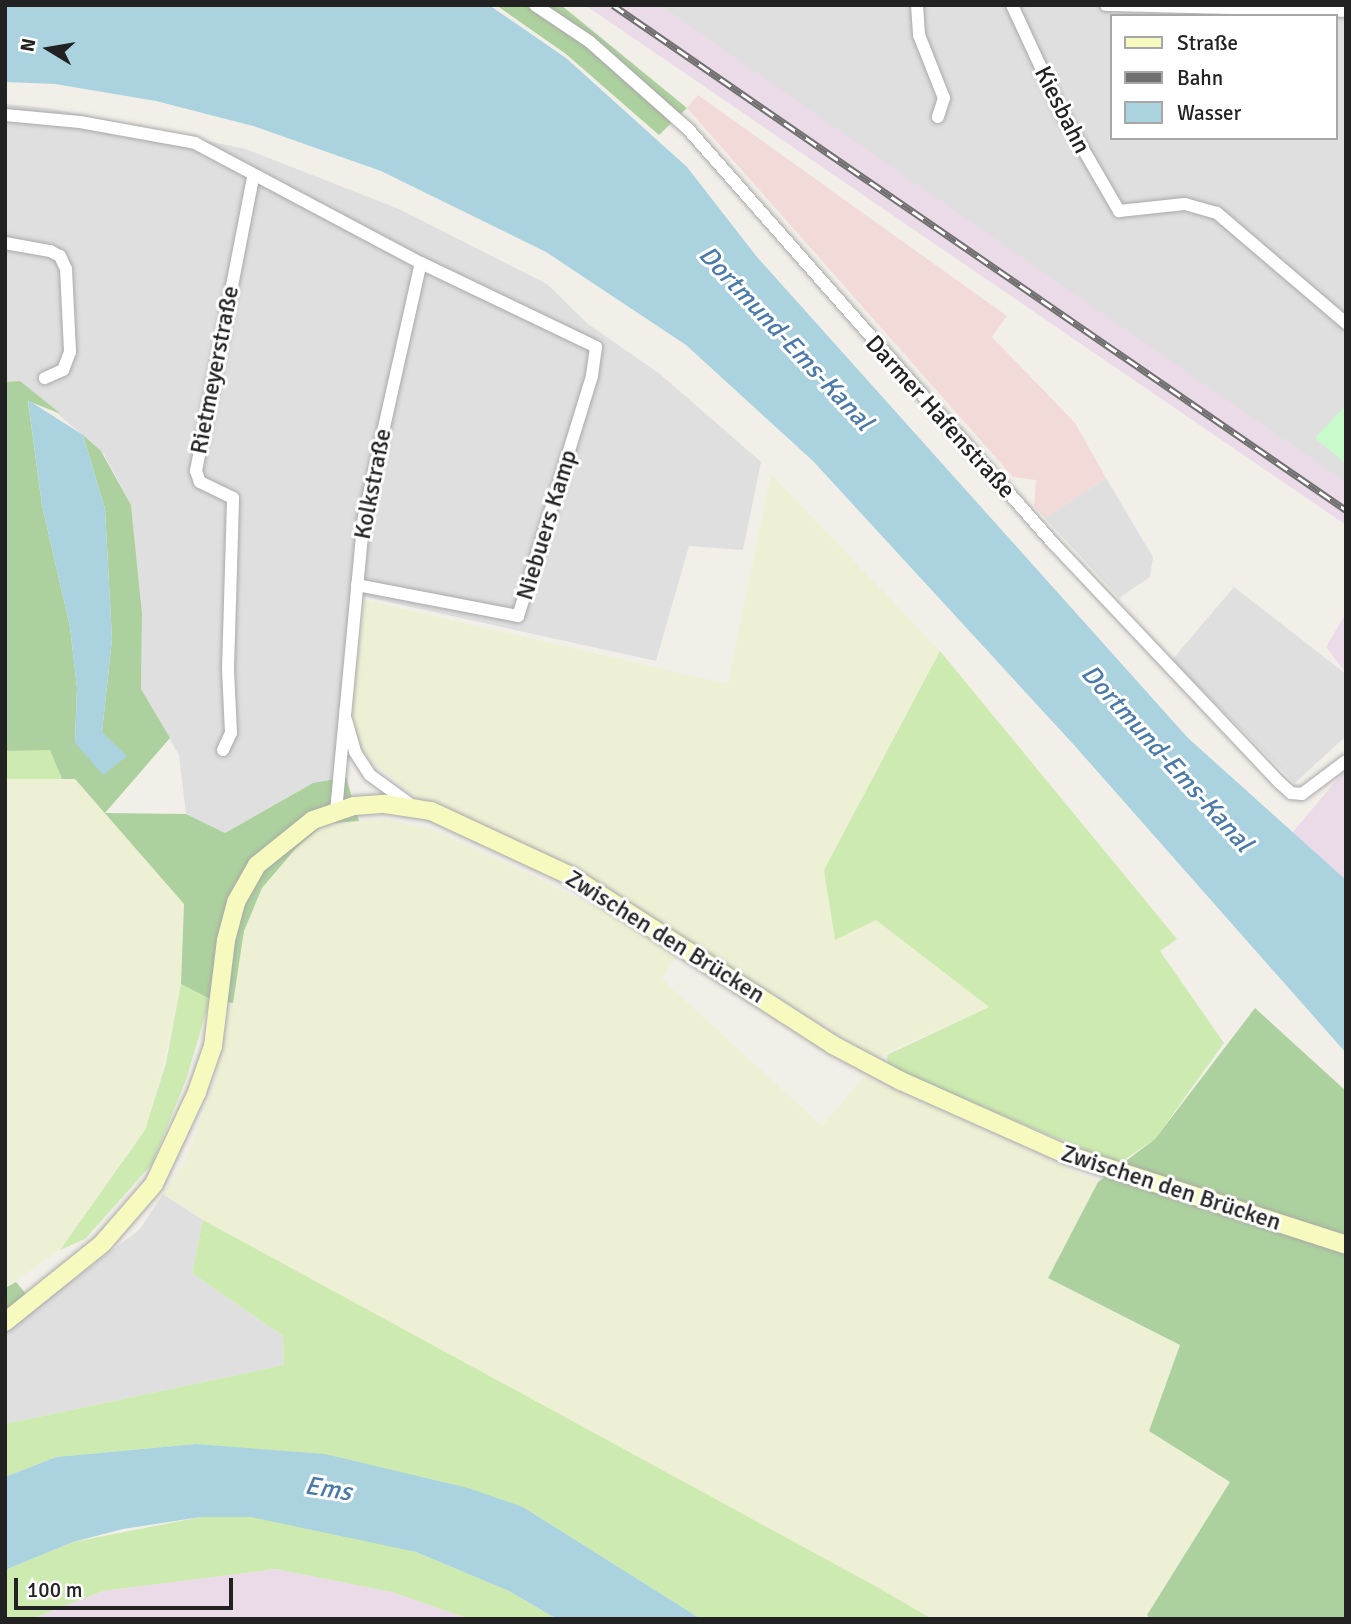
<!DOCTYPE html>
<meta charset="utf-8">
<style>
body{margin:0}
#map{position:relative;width:1351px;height:1624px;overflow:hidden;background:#f2efe9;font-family:Signika,sans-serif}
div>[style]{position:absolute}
.residential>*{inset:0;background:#e0dfdf}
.commercial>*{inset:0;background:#f2dad9}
.industrial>*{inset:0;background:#ebdbe8}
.farmland>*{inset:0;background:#eef0d5}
.grass>*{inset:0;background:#cdebb0}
.forest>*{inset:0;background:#add19e}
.park>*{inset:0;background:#c8facc}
.water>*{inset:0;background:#aad3df}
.roads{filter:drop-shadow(0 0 2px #a9a9a9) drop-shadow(0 0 2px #a9a9a9)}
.street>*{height:12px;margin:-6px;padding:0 6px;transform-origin:6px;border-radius:6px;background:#fff}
.secondary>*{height:18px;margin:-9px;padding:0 9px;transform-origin:9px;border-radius:9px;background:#f7fabf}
.rail>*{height:7px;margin-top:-3.5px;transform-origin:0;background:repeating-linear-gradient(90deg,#fff 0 13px,#707070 0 26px);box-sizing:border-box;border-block:2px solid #707070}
span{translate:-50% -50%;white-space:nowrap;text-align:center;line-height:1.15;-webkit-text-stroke:6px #fff;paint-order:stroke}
.street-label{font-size:24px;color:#222}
.water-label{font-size:26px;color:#4a7aab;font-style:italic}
.frame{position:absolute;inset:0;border:7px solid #222;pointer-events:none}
.legend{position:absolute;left:1110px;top:14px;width:228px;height:126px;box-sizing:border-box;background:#fff;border:2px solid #a7a7a7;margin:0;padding:9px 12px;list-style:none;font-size:21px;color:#222}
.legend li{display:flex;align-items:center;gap:14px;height:35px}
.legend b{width:35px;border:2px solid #a7a7a7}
.north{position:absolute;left:14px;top:14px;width:70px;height:70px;-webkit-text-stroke:5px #fff;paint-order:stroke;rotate:281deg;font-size:19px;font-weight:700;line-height:28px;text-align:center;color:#222}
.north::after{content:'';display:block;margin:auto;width:24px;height:32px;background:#222;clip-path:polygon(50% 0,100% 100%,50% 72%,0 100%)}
.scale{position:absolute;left:14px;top:1578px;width:219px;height:32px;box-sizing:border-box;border:4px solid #222;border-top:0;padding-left:9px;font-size:21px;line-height:24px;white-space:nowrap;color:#222;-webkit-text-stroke:5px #fff;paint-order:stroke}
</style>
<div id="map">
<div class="residential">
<i style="clip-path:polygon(evenodd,659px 5px,1346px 5px,1346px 483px,979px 230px,659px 5px,1111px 16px,1335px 16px,1335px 138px,1111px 138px,1111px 16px)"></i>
<i style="clip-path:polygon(5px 104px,49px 108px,246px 149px,399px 209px,547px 284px,588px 324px,660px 374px,761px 462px,743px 550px,689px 546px,656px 661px,361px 596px,346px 777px,313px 783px,225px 833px,186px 814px,179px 755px,141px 689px,142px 613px,131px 505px,104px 454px,20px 381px,5px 382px)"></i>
<i style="clip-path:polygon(1106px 478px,1153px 557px,1150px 577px,1119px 598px,1045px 518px)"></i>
<i style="clip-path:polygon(1234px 587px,1346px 674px,1346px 736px,1295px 783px,1172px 660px)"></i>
<i style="clip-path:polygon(163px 1194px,203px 1220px,192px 1273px,283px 1336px,284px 1365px,5px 1424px,5px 1332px,140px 1229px)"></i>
</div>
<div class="commercial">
<i style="clip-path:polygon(698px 95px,1007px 316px,992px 337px,1075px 423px,1106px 478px,1045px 518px,1034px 506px,1036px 480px,1013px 477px,687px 108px)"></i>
</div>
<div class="industrial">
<i style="clip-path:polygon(585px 5px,659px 5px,1346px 483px,1346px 525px)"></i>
<i style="clip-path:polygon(1346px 613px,1346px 673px,1326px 647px)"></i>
<i style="clip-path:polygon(1346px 769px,1346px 880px,1292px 833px)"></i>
<i style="clip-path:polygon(275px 1569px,392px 1592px,469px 1619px,31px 1619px,103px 1591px)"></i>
</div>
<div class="farmland">
<i style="clip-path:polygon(771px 474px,940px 651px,824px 870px,835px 939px,876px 920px,989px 1007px,875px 1058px,573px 869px,476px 821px,420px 800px,363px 755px,354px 739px,351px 718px,364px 600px,728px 684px)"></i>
<i style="clip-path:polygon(5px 779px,75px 779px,184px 904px,181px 991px,148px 1125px,60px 1250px,5px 1288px)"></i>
<i style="clip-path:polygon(385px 819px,431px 829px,531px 875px,617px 918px,676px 957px,662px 979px,822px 1126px,864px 1076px,1098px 1182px,1048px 1278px,1180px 1345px,1230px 1482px,1144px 1619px,932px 1619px,203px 1220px,163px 1194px,186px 1159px,215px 1080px,244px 931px,262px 888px,297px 847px,324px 824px)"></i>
</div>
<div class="grass">
<i style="clip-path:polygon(940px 651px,1177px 939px,1160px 951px,1224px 1043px,1155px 1139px,1118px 1164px,888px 1067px,887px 1055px,989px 1007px,876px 920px,835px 940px,824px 870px)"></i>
<i style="clip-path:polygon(50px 749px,62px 779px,5px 779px,5px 751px)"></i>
<i style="clip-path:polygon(181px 984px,210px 999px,186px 1080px,152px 1164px,85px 1239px,60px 1250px,145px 1130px,166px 1063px)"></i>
<i style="clip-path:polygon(203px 1220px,877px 1587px,932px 1619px,701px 1619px,523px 1507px,435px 1480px,196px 1444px,56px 1457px,5px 1477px,5px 1424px,284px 1365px,283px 1336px,192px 1273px)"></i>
<i style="clip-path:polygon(201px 1517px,251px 1517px,309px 1526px,416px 1552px,509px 1591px,557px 1619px,469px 1619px,392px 1592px,275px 1569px,103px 1591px,31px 1619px,5px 1619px,5px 1570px,73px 1542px)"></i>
</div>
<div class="forest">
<i style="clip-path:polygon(496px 5px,561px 5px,687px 108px,659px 135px,566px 54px)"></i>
<i style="clip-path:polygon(20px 381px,61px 414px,28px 401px,42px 505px,70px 627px,77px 688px,75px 742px,102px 732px,112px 639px,105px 509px,83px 435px,101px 451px,131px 505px,142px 613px,141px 689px,170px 738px,105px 813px,186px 814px,225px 833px,313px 783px,346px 777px,359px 821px,324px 824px,297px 847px,262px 888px,244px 931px,233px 1003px,210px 999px,181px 984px,184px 904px,75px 779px,62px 779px,50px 750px,5px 751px,5px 382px)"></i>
<i style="clip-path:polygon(1255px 1008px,1346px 1091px,1346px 1619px,1150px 1619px,1147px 1615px,1230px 1482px,1149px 1431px,1180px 1345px,1048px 1278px,1098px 1182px,1155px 1139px)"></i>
<i style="clip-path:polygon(16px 1282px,26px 1294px,5px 1310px,5px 1288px)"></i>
</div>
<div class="park">
<i style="clip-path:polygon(1346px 405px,1346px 464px,1315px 438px)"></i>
</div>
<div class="water">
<i style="clip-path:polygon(5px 5px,489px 5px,566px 58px,687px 167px,757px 257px,1188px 738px,1346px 880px,1346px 1053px,1074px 745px,813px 461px,686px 345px,546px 252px,381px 171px,253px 126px,156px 101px,55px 84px,5px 82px)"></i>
<i style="clip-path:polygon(28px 400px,83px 435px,105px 509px,112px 639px,102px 732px,127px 756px,103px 775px,75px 743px,77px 688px,70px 627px,42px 505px)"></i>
<i style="clip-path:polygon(196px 1444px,325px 1454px,468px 1488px,523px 1507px,701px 1619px,557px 1619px,509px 1591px,416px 1552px,251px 1517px,201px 1517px,123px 1529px,73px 1542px,5px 1570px,5px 1477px,56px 1457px)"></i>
</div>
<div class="roads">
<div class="street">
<i style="left:535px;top:5px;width:66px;rotate:33.9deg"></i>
<i style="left:590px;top:42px;width:131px;rotate:41.6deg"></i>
<i style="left:688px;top:129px;width:552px;rotate:48.6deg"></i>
<i style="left:1053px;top:543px;width:330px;rotate:46.6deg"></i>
<i style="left:1280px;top:783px;width:15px;rotate:42deg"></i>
<i style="left:1291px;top:793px;width:11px;rotate:5deg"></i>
<i style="left:1302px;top:794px;width:55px;rotate:-36.9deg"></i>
<i style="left:917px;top:5px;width:30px;rotate:86deg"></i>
<i style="left:919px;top:35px;width:68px;rotate:68.4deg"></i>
<i style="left:944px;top:98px;width:20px;rotate:108deg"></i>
<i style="left:1012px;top:5px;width:117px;rotate:65.2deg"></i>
<i style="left:1061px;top:111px;width:116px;rotate:59.9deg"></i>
<i style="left:1119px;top:211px;width:66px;rotate:-6.1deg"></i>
<i style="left:1185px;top:204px;width:33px;rotate:16deg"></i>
<i style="left:1217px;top:213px;width:170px;rotate:40.5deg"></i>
<i style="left:1106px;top:5px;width:240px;rotate:1.4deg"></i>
<i style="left:5px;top:115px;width:75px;rotate:5.3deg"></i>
<i style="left:80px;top:122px;width:117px;rotate:10.3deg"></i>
<i style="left:195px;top:143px;width:256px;rotate:28deg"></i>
<i style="left:421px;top:263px;width:194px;rotate:25.6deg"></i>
<i style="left:596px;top:347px;width:29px;rotate:98deg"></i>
<i style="left:592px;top:376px;width:251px;rotate:107.1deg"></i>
<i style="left:518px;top:616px;width:164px;rotate:-169.1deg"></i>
<i style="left:5px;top:243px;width:46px;rotate:10.1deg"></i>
<i style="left:50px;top:251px;width:11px;rotate:27deg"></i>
<i style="left:60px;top:256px;width:14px;rotate:65deg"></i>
<i style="left:66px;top:269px;width:83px;rotate:87.2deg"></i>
<i style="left:70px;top:352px;width:19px;rotate:111deg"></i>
<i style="left:63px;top:370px;width:20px;rotate:156deg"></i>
<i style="left:346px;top:720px;width:33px;rotate:74deg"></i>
<i style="left:355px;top:752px;width:27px;rotate:57deg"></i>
<i style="left:370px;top:775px;width:54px;rotate:36deg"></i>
<i style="left:223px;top:750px;width:19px;rotate:-65deg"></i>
<i style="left:231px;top:733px;width:64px;rotate:-92.7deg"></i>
<i style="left:228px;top:669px;width:171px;rotate:-88.3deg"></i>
<i style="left:233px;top:498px;width:37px;rotate:-154deg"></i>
<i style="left:200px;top:482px;width:12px;rotate:-110deg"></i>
<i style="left:196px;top:471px;width:299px;rotate:-79deg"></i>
<i style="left:336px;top:811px;width:295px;rotate:-84.6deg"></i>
<i style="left:364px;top:517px;width:260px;rotate:-77.4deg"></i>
</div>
<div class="secondary">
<i style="left:5px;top:1322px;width:124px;rotate:-38.8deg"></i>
<i style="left:102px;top:1244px;width:79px;rotate:-49.1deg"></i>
<i style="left:154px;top:1184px;width:102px;rotate:-64.9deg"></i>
<i style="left:197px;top:1092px;width:49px;rotate:-70.8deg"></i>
<i style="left:213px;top:1046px;width:107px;rotate:-83deg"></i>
<i style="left:226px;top:940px;width:39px;rotate:-75deg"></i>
<i style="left:236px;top:902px;width:43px;rotate:-60.4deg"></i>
<i style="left:257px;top:865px;width:72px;rotate:-38.8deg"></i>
<i style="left:313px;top:820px;width:43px;rotate:-18.9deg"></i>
<i style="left:354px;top:806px;width:31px;rotate:-4deg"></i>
<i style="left:385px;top:804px;width:47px;rotate:8.7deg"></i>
<i style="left:431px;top:811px;width:154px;rotate:24.9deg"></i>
<i style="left:571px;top:876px;width:312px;rotate:32.8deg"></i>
<i style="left:833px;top:1045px;width:77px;rotate:27.9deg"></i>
<i style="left:901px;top:1081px;width:180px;rotate:24deg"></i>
<i style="left:1065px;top:1154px;width:295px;rotate:17.9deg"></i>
</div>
</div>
<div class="rail">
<i style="left:613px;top:5px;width:890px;rotate:34.56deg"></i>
</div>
<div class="street-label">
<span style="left:1062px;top:110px;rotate:63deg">Kiesbahn</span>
<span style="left:215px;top:370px;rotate:-79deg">Rietmeyerstraße</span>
<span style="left:940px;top:417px;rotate:48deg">Darmer Hafenstraße</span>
<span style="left:373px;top:484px;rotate:-79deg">Kolkstraße</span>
<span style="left:547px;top:525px;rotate:-73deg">Niebuers Kamp</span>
<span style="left:665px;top:937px;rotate:32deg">Zwischen den Brücken</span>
<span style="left:1171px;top:1188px;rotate:18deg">Zwischen den Brücken</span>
</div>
<div class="water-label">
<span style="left:785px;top:339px;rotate:47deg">Dortmund-Ems-Kanal</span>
<span style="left:1166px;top:759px;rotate:48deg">Dortmund-Ems-Kanal</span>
<span style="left:328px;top:1490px;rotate:9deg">Ems</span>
</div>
<div class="frame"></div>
<ul class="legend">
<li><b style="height:9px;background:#f7fabf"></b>Straße</li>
<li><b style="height:9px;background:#707070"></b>Bahn</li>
<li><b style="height:19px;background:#aad3df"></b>Wasser</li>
</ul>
<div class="north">N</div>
<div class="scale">100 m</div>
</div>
